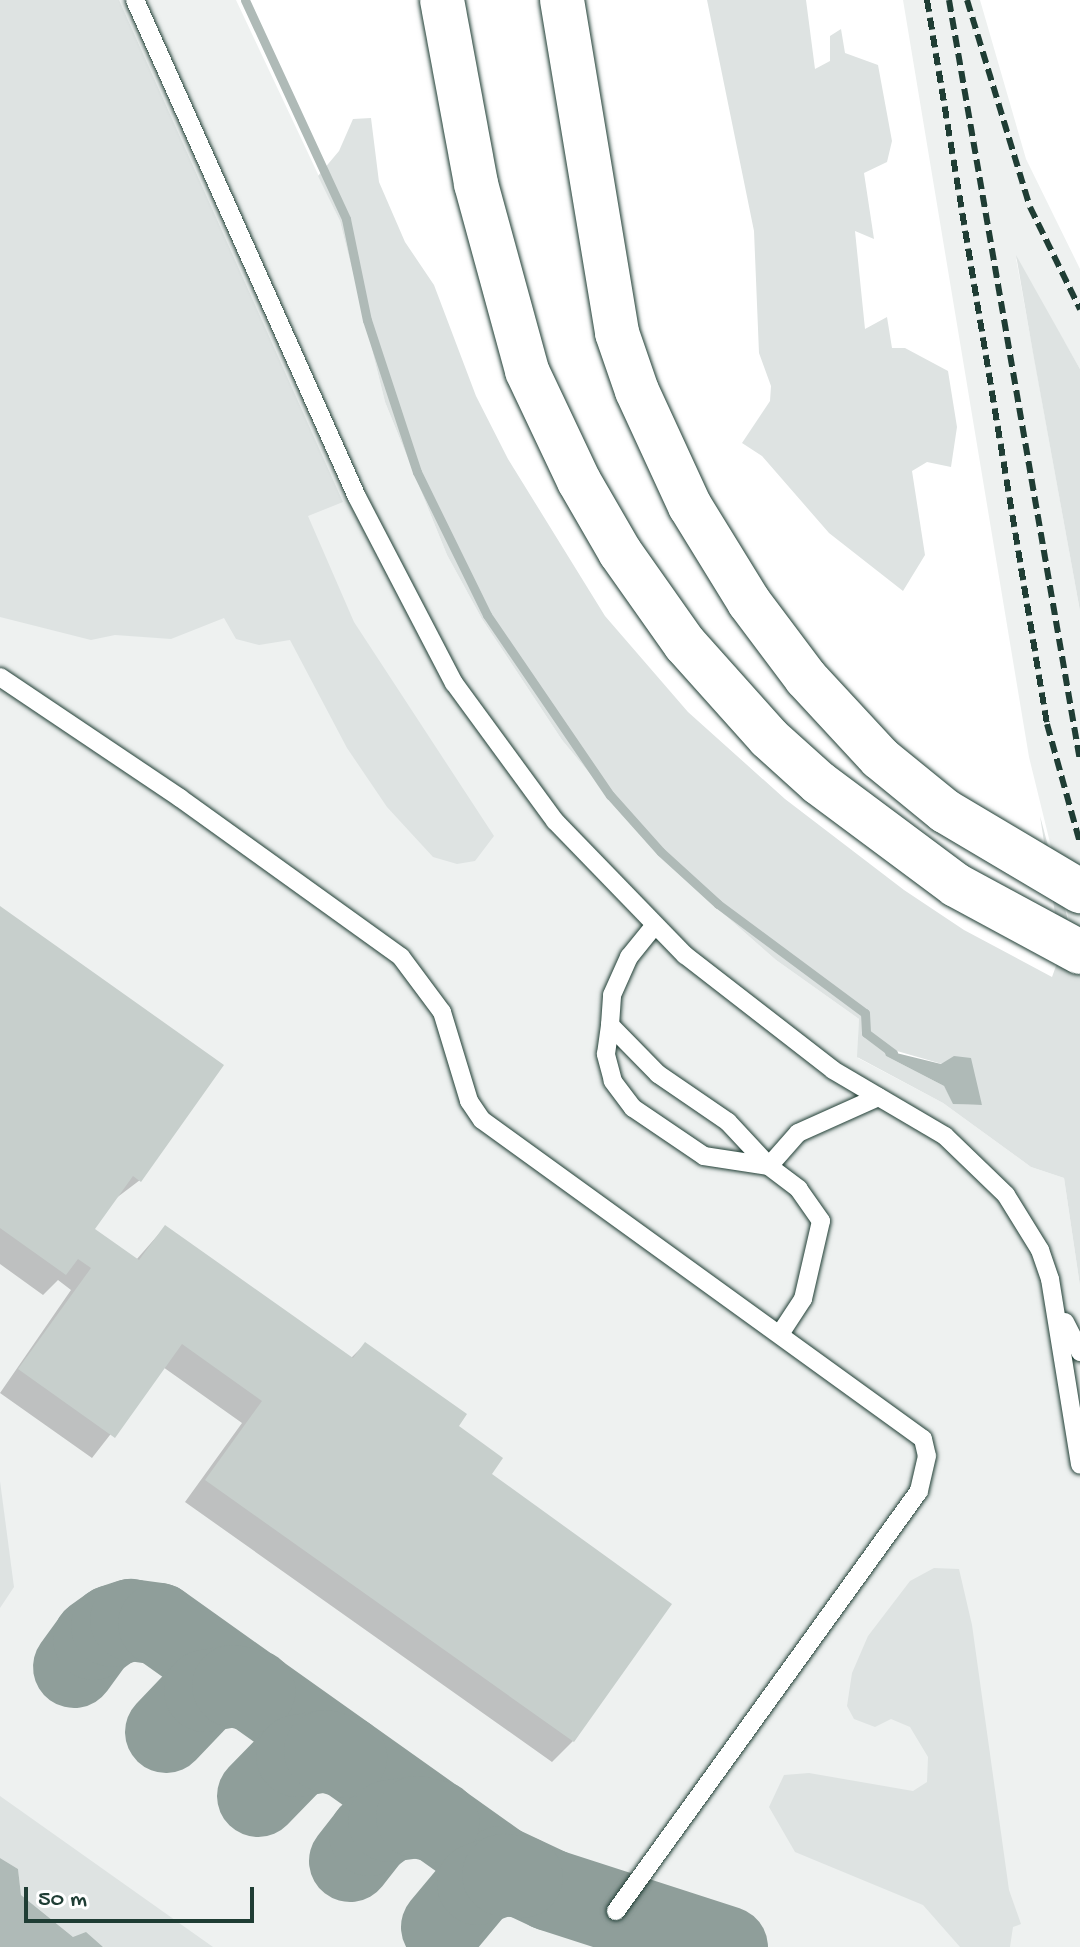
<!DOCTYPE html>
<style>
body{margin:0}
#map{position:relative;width:1080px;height:1947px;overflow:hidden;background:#fff;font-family:"Gochi Hand",sans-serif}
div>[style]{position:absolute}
.built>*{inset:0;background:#eef1f0}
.green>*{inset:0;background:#dee3e2}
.water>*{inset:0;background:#afbab7}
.shadow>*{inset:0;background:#0003}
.stream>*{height:9px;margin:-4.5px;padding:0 4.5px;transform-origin:4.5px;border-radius:4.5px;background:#afbab7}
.taxiway>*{height:82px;margin:-41px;padding:0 41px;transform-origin:41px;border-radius:41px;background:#8f9e9a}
.building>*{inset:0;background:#c7cfcc}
.roads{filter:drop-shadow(0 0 2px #1f3d34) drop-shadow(0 0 2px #1f3d34)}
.lane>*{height:18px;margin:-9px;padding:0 9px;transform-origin:9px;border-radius:9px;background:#fff}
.highway>*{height:44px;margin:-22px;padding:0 22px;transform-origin:22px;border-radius:22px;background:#fff}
.rail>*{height:6px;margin-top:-3px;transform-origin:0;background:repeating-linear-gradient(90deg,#1f3d34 0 12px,transparent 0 18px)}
span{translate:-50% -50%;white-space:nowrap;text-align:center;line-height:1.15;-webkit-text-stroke:6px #fff;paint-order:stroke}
.scale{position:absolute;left:24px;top:1887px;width:230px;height:36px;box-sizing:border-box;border:4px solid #1f3d34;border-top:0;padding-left:10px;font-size:24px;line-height:28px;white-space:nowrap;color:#1f3d34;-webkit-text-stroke:6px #fff;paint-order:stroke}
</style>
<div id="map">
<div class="built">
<i style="clip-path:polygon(0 0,236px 0,340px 221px,385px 402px,447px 555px,482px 619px,562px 740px,659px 857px,776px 960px,859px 1019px,858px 1058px,943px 1103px,1031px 1167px,1064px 1178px,1080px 1286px,1080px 1947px,0 1947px)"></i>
<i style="clip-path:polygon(903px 0,980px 0,1026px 159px,1080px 269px,1080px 369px,1016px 258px,1080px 611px,1080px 965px,1029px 757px)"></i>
</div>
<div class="green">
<i style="clip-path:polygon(0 0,119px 0,343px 502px,308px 516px,354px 622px,494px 836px,475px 861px,457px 864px,433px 857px,387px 807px,347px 748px,290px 640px,259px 645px,236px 639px,224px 618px,171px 639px,115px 635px,91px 640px,0 617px)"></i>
<i style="clip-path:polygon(707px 0,806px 0,815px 69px,830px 61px,830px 36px,841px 29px,845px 53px,878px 65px,892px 141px,887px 162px,864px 173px,874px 239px,855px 231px,865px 329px,887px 317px,892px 348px,905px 348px,948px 371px,957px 427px,951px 467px,927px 462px,912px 471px,925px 555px,903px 591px,829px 533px,762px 456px,742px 443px,770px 401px,771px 386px,759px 353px,754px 231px)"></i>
<i style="clip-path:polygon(evenodd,371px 118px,379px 182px,405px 242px,434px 285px,476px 396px,508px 459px,605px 616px,688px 712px,785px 799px,904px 890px,964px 930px,1052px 977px,1061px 952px,1040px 816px,1080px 965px,1080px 1286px,1064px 1178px,1031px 1167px,943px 1103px,857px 1057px,859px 1019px,776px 960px,659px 857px,562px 740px,482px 619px,447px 555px,385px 402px,340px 221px,318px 176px,339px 151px,353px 119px,371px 118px,890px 1049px,942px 1064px,972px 1080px,982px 1105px,954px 1104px,944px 1086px,886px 1056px,890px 1049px)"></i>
<i style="clip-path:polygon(1016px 255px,1080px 369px,1080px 611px,1033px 353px)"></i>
<i style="clip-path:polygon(0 1481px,14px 1587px,0 1608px)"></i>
<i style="clip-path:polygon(934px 1568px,959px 1569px,972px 1625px,1009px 1890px,1021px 1924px,1013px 1927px,1010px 1947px,960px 1947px,923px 1905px,795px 1852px,769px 1807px,784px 1775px,809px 1773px,913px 1791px,927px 1782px,928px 1757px,910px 1727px,891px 1719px,875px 1727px,854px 1719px,847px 1706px,852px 1673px,868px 1636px,910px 1581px)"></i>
<i style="clip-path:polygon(0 1796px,213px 1947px,104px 1947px,73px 1937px,21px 1895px,18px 1869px,0 1858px)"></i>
</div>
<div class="water">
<i style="clip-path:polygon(884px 1050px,941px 1064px,954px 1056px,971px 1058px,982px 1105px,953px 1104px,944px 1086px,886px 1056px)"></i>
<i style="clip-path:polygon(0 1858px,18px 1869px,21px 1895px,73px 1937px,86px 1932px,103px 1947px,0 1947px)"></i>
</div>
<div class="shadow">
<i style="clip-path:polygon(0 909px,140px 1180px,115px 1199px,92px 1229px,136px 1260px,165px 1227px,350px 1359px,365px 1344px,456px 1426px,489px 1474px,573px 1741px,552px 1762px,185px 1502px,242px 1423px,163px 1367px,92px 1458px,0 1393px,71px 1290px,58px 1280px,43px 1295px,0 1264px)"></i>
</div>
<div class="stream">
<i style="left:245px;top:0;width:241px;rotate:65.2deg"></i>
<i style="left:346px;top:219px;width:103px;rotate:78.3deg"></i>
<i style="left:367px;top:320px;width:160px;rotate:71.8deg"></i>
<i style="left:417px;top:472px;width:159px;rotate:63.9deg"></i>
<i style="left:487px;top:615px;width:218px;rotate:55.7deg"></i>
<i style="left:610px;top:795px;width:76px;rotate:48.2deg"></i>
<i style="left:661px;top:852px;width:77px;rotate:42.4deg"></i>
<i style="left:718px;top:904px;width:183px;rotate:36.6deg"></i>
<i style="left:865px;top:1013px;width:20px;rotate:87deg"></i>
<i style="left:866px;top:1033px;width:34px;rotate:37deg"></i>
</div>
<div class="taxiway">
<i style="left:74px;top:1667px;width:34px;rotate:-54deg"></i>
<i style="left:94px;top:1639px;width:22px;rotate:-36deg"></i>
<i style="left:112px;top:1626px;width:20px;rotate:-18deg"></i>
<i style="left:131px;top:1620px;width:28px;rotate:8deg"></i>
<i style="left:159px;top:1624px;width:420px;rotate:35.4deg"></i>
<i style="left:501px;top:1867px;width:54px;rotate:25.1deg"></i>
<i style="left:550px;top:1890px;width:186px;rotate:17.9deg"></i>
<i style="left:166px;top:1732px;width:57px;rotate:-46.4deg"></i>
<i style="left:205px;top:1691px;width:28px;rotate:-10deg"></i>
<i style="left:233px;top:1686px;width:22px;rotate:13deg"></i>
<i style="left:258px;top:1796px;width:56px;rotate:-45.7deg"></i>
<i style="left:297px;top:1756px;width:28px;rotate:-10deg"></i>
<i style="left:325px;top:1751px;width:22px;rotate:16deg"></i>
<i style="left:350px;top:1861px;width:33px;rotate:-52deg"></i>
<i style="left:370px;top:1835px;width:24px;rotate:-36deg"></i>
<i style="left:389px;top:1821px;width:28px;rotate:-8deg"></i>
<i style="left:417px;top:1817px;width:22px;rotate:13deg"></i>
<i style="left:442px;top:1927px;width:56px;rotate:-50.1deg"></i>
<i style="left:478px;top:1884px;width:27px;rotate:-20deg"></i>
<i style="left:503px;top:1875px;width:19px;rotate:6deg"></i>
</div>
<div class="building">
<i style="clip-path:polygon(0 906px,224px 1065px,141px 1182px,133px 1176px,95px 1229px,139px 1260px,165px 1225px,353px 1358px,365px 1342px,467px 1414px,459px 1426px,503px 1458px,492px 1474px,672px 1604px,574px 1742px,205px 1480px,262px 1401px,182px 1344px,115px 1438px,18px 1369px,91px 1268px,78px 1259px,66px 1275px,0 1228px)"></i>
</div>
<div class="roads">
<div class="lane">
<i style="left:135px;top:0;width:544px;rotate:65.93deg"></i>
<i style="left:357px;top:497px;width:210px;rotate:62.5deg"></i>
<i style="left:454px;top:683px;width:171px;rotate:53.8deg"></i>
<i style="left:555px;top:821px;width:187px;rotate:45.9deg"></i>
<i style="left:685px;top:955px;width:187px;rotate:37.8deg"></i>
<i style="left:833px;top:1070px;width:130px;rotate:30.5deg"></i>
<i style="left:945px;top:1136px;width:85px;rotate:44deg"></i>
<i style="left:1006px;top:1195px;width:65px;rotate:58.3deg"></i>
<i style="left:1040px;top:1250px;width:31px;rotate:71deg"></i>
<i style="left:1050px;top:1279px;width:188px;rotate:80.8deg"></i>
<i style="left:0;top:677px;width:217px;rotate:33.9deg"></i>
<i style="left:180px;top:798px;width:272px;rotate:35.7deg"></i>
<i style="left:401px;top:957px;width:69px;rotate:53.3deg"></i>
<i style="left:442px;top:1012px;width:93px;rotate:73.1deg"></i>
<i style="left:469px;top:1101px;width:23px;rotate:56deg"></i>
<i style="left:482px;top:1120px;width:544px;rotate:35.88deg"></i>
<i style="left:923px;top:1439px;width:17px;rotate:77deg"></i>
<i style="left:927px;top:1456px;width:36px;rotate:103deg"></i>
<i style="left:919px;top:1491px;width:518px;rotate:125.81deg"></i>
<i style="left:610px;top:1025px;width:69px;rotate:45.6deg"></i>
<i style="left:658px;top:1074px;width:85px;rotate:34.4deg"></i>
<i style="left:728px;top:1122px;width:60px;rotate:47deg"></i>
<i style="left:769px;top:1166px;width:66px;rotate:-171.3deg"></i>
<i style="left:704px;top:1156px;width:86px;rotate:-145.9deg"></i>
<i style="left:633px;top:1108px;width:34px;rotate:-127deg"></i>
<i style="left:613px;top:1081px;width:28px;rotate:-105deg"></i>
<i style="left:606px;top:1054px;width:29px;rotate:-82deg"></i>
<i style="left:610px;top:1025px;width:30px;rotate:-86deg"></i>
<i style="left:612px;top:995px;width:42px;rotate:-65.9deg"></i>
<i style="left:629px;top:957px;width:40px;rotate:-51deg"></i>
<i style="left:1065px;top:1322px;width:34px;rotate:63deg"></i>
<i style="left:780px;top:1334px;width:42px;rotate:-56.7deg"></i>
<i style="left:803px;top:1299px;width:80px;rotate:-77deg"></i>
<i style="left:821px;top:1221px;width:39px;rotate:-125deg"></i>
<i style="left:799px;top:1189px;width:38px;rotate:-143deg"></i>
<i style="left:769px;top:1166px;width:44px;rotate:-48.7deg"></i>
<i style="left:798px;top:1133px;width:88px;rotate:-24.2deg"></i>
</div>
<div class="highway">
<i style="left:442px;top:0;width:187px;rotate:79.5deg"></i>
<i style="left:476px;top:184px;width:194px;rotate:74.7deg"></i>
<i style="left:527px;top:371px;width:122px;rotate:64.7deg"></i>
<i style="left:579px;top:481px;width:82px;rotate:60deg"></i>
<i style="left:620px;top:552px;width:113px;rotate:54.8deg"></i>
<i style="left:685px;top:644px;width:126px;rotate:48.2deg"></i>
<i style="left:769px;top:738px;width:67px;rotate:42deg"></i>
<i style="left:819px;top:783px;width:171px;rotate:36.7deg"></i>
<i style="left:956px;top:885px;width:141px;rotate:28.4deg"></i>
<i style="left:562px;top:0;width:338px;rotate:80.6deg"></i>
<i style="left:617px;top:333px;width:61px;rotate:71deg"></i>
<i style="left:637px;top:391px;width:127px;rotate:65.3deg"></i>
<i style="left:690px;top:506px;width:113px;rotate:58.4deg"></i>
<i style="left:749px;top:602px;width:95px;rotate:53.1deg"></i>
<i style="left:806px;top:678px;width:109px;rotate:47.2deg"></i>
<i style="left:880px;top:758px;width:84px;rotate:39.2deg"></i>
<i style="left:945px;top:811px;width:157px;rotate:30.7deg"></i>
</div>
</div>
<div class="rail">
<i style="left:927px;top:0;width:734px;rotate:80.59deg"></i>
<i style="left:1047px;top:724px;width:123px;rotate:74.5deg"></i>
<i style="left:949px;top:0;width:772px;rotate:80.23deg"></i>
<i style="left:967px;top:0;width:216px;rotate:73.1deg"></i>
<i style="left:1030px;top:207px;width:114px;rotate:63.9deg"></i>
</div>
<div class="scale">50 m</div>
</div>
